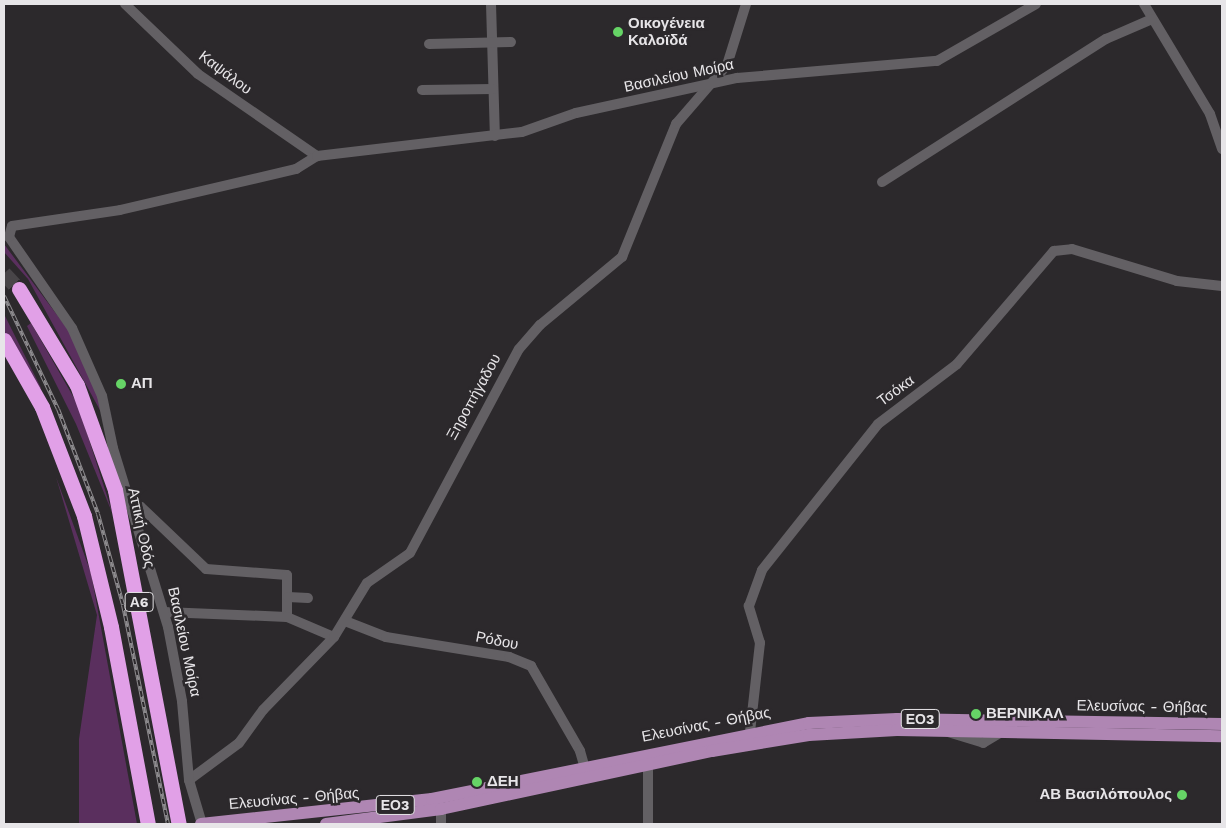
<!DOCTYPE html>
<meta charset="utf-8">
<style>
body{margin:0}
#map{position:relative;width:1226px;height:828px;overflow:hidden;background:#2c292c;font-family:"Work Sans",sans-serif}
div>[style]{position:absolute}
.green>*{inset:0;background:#5a2f5e}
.highway-tunnel>*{height:15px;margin-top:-7.5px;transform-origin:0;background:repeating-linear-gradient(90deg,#484548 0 15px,transparent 0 23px)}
.minor>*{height:10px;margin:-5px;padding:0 5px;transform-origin:5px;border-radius:5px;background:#636064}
.major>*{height:12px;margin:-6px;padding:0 6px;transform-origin:6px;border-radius:6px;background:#af86b3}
.highway>*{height:15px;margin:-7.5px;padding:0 7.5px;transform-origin:7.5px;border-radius:7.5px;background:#e1a0e7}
.rail>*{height:4px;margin-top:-2px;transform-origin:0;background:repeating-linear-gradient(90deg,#2c292c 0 5.5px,#8e8c8f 0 11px);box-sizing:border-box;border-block:1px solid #8e8c8f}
.dots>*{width:14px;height:14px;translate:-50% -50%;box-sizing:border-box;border:2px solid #2c292c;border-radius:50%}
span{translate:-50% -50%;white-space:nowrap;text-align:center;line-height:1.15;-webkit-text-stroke:5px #2c292c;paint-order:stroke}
.shield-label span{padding:1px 4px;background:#2c292c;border:1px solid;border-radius:4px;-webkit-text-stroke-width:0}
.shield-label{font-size:14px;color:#e7e5e8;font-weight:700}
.poi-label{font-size:15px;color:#e7e5e8;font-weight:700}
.left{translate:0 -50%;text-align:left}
.right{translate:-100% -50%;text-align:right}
.street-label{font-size:15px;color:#e7e5e8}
.frame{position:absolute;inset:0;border:5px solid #e7e5e8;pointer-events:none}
</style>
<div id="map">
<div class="green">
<i style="clip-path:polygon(4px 244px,69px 331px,96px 385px,101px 412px,28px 279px,4px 252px)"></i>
<i style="clip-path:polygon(4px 314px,41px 388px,38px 389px,4px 331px)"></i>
<i style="clip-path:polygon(31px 323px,78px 405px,113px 515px,76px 424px,27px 326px)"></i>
<i style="clip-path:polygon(56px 477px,91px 573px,137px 824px,79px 824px,79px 739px,97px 615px)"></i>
</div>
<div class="highway-tunnel">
<i style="left:4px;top:273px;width:22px;rotate:47deg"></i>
</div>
<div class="minor">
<i style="left:125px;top:4px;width:101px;rotate:43.8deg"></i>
<i style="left:198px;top:74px;width:145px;rotate:34.6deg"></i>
<i style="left:491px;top:4px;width:132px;rotate:88.3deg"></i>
<i style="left:1144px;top:4px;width:128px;rotate:59deg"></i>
<i style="left:1210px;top:114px;width:37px;rotate:71deg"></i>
<i style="left:429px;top:44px;width:82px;rotate:-1.4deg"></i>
<i style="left:422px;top:90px;width:71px;rotate:-0.8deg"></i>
<i style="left:882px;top:182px;width:266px;rotate:-32.6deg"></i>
<i style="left:1106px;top:39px;width:50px;rotate:-23.5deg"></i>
<i style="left:130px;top:504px;width:11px;rotate:15deg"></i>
<i style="left:141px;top:507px;width:90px;rotate:43.6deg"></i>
<i style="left:206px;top:569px;width:81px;rotate:4.2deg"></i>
<i style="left:287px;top:575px;width:42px;rotate:90deg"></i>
<i style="left:288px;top:597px;width:20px;rotate:3deg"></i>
<i style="left:164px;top:612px;width:123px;rotate:2.3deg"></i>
<i style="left:287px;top:617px;width:51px;rotate:23.1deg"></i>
<i style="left:345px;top:621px;width:44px;rotate:21.3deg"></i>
<i style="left:386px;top:637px;width:125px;rotate:9.2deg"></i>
<i style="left:509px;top:657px;width:24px;rotate:22deg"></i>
<i style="left:531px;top:666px;width:98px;rotate:60deg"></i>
<i style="left:580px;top:751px;width:25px;rotate:74deg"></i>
<i style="left:750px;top:732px;width:90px;rotate:-83.6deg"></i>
<i style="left:760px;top:643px;width:39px;rotate:-107deg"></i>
<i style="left:749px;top:606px;width:38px;rotate:-70deg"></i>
<i style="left:762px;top:570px;width:186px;rotate:-51.5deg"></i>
<i style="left:878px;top:424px;width:99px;rotate:-37.2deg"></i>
<i style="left:957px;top:364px;width:149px;rotate:-49.4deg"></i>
<i style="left:1054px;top:251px;width:18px;rotate:-6deg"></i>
<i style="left:1072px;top:249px;width:110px;rotate:16.9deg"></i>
<i style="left:1177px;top:281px;width:45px;rotate:6.3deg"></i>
<i style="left:948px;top:732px;width:37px;rotate:17deg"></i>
<i style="left:983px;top:743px;width:21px;rotate:-31deg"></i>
<i style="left:189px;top:780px;width:62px;rotate:-36.5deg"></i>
<i style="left:239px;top:743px;width:41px;rotate:-54deg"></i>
<i style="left:263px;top:710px;width:102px;rotate:-45.8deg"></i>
<i style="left:334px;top:637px;width:63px;rotate:-58.6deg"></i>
<i style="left:367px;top:583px;width:52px;rotate:-34.9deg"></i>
<i style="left:410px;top:553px;width:231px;rotate:-61.9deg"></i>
<i style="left:519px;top:349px;width:32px;rotate:-49deg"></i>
<i style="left:540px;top:325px;width:107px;rotate:-39.7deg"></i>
<i style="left:622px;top:257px;width:144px;rotate:-67.9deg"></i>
<i style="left:676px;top:124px;width:78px;rotate:-49.2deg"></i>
<i style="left:727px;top:65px;width:64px;rotate:-72.7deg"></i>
<i style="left:202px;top:824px;width:46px;rotate:-106.5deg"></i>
<i style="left:189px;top:780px;width:79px;rotate:-95.1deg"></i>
<i style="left:182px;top:701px;width:75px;rotate:-100.7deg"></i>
<i style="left:168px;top:627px;width:187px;rotate:-107.1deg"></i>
<i style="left:113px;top:448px;width:53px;rotate:-101.9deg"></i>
<i style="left:102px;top:396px;width:74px;rotate:-113.8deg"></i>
<i style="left:72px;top:328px;width:111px;rotate:-124.7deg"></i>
<i style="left:9px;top:237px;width:11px;rotate:-75deg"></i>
<i style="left:12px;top:226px;width:109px;rotate:-8.4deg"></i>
<i style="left:120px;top:210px;width:181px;rotate:-13.1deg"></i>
<i style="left:296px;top:169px;width:25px;rotate:-32deg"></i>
<i style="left:317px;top:156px;width:206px;rotate:-6.7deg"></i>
<i style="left:522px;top:132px;width:57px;rotate:-19.4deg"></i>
<i style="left:576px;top:113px;width:165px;rotate:-12.3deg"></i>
<i style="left:737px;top:78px;width:201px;rotate:-4.9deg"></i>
<i style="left:937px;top:61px;width:114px;rotate:-29.9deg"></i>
<i style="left:441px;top:824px;width:15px;rotate:-90deg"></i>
<i style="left:648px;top:824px;width:66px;rotate:-90deg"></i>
</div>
<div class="major">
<i style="left:201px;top:824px;width:232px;rotate:-6.2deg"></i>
<i style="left:432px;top:799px;width:385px;rotate:-11.4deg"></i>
<i style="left:809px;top:723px;width:88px;rotate:-2.6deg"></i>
<i style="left:897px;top:719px;width:325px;rotate:0.9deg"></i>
<i style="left:326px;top:824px;width:116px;rotate:-7.4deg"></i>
<i style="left:441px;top:809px;width:277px;rotate:-12.1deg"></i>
<i style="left:712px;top:751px;width:98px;rotate:-9.4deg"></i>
<i style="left:809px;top:735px;width:88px;rotate:-3.3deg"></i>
<i style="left:897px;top:730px;width:325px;rotate:1.1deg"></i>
</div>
<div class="highway">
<i style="left:19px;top:289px;width:112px;rotate:58.9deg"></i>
<i style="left:77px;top:385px;width:112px;rotate:70.1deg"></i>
<i style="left:115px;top:490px;width:340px;rotate:79.2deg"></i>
<i style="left:4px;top:340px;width:77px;rotate:60.4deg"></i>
<i style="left:42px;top:407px;width:117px;rotate:68.9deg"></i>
<i style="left:84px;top:516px;width:114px;rotate:76.3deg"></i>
<i style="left:111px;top:627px;width:200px;rotate:79.4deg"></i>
</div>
<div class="rail">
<i style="left:4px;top:296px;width:125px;rotate:64.5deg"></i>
<i style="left:58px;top:409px;width:112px;rotate:69.1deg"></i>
<i style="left:98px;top:514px;width:94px;rotate:74.6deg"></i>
<i style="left:123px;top:605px;width:224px;rotate:78.4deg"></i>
</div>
<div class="dots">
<i style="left:618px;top:32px;background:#66d466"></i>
<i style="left:121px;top:384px;background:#66d466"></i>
<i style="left:976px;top:714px;background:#66d466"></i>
<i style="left:477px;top:782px;background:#66d466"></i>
<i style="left:1182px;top:795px;background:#66d466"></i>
</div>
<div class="shield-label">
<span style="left:139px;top:602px">Α6</span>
<span style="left:920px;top:719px">ΕΟ3</span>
<span style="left:395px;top:805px">ΕΟ3</span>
</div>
<div class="poi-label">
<span class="left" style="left:628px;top:32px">Οικογένεια<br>Καλοϊδά</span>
<span class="left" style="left:131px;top:384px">ΑΠ</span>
<span class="left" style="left:986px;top:714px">ΒΕΡΝΙΚΑΛ</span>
<span class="left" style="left:487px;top:782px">ΔΕΗ</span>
<span class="right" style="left:1172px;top:795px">ΑΒ Βασιλόπουλος</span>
</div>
<div class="street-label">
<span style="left:225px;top:73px;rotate:37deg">Καψάλου</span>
<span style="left:679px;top:76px;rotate:-12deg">Βασιλείου Μοίρα</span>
<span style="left:896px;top:391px;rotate:-36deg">Τσόκα</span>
<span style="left:474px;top:397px;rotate:-61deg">Ξηροπήγαδου</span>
<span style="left:141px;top:528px;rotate:78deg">Αττική Οδός</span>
<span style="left:497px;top:641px;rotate:11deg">Ρόδου</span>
<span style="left:184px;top:642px;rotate:78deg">Βασιλείου Μοίρα</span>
<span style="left:1142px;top:707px;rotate:1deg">Ελευσίνας - Θήβας</span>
<span style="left:706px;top:725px;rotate:-11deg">Ελευσίνας - Θήβας</span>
<span style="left:294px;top:799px;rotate:-5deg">Ελευσίνας - Θήβας</span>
</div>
<div class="frame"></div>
</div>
